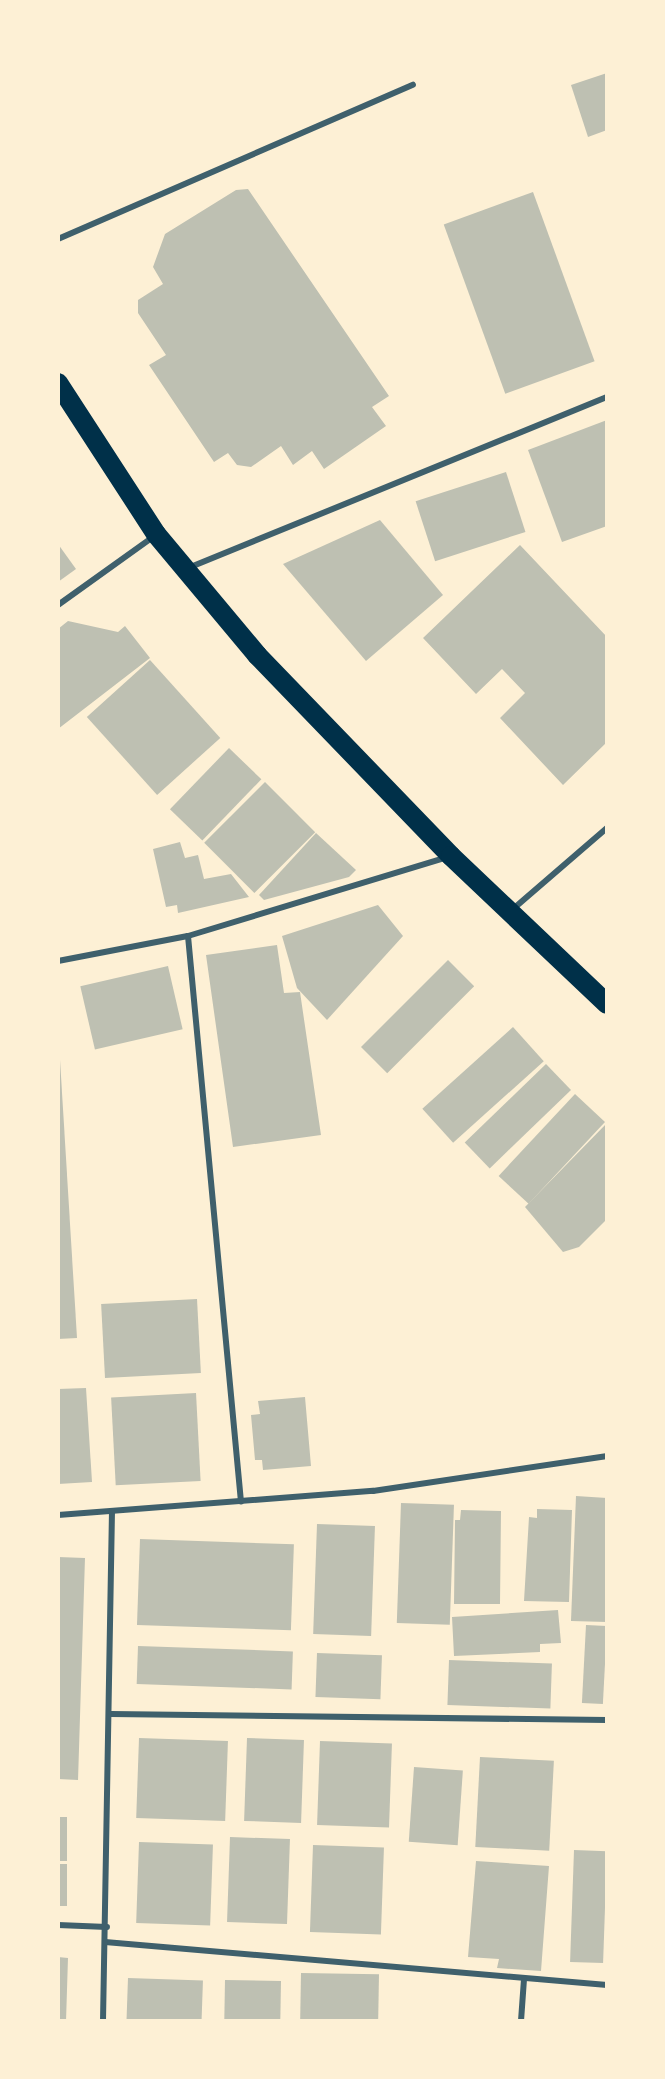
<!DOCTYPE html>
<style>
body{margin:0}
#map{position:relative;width:665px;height:2079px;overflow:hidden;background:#fdf0d5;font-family:"Noto Sans",sans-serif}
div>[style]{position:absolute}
.building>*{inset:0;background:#bec0b2;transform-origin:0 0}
.service>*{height:6px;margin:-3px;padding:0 3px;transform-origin:3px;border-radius:3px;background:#3f606c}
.primary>*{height:20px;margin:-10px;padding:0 10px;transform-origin:10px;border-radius:10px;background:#003049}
span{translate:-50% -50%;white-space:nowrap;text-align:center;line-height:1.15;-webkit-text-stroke:6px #fdf0d5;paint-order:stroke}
.frame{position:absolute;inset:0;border:60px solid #fdf0d5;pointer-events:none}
</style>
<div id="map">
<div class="building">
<i style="clip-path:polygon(607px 73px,607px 130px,588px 137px,571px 85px)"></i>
<i style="clip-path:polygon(248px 189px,389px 396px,372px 407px,386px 426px,324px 469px,312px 451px,293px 465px,281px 446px,251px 467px,237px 465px,228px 453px,214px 462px,149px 365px,166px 355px,138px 313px,138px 300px,163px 284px,153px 267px,165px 234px,236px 190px)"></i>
<i style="left:533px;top:192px;width:180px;height:95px;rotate:70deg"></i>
<i style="clip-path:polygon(607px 420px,607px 526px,562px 542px,528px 450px)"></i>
<i style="left:506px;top:472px;width:63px;height:95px;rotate:72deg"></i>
<i style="clip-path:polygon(380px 520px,443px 595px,366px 661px,283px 564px)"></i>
<i style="clip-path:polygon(58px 544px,76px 569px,58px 582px)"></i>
<i style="clip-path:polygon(520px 545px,607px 637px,607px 742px,563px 785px,500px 718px,525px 693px,502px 669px,476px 694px,423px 638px)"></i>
<i style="clip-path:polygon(68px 621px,118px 632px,125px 626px,150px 658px,58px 729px,58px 629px)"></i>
<i style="left:150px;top:660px;width:105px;height:85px;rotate:48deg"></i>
<i style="left:229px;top:748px;width:45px;height:85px;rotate:44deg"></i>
<i style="left:265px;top:782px;width:71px;height:86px;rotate:45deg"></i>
<i style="clip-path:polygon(316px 833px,356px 870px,349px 877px,264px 900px,259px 895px)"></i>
<i style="clip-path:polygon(180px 842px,185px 858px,198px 855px,204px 879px,231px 874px,249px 897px,178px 913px,177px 905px,166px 907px,153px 849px)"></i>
<i style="clip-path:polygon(378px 905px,403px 936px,327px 1020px,297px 988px,282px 936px)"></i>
<i style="clip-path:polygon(277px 945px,284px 993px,300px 992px,321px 1135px,233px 1147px,206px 955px)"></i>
<i style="left:448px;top:960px;width:37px;height:123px;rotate:45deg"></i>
<i style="left:168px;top:966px;width:65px;height:90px;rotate:77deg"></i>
<i style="clip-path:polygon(58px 1027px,77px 1338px,58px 1339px)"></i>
<i style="left:513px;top:1027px;width:46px;height:122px;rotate:48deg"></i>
<i style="left:546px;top:1064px;width:36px;height:113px;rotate:46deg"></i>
<i style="left:575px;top:1094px;width:41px;height:112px;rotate:43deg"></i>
<i style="clip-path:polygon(607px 1123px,607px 1219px,579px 1247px,563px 1252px,525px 1207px)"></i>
<i style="left:197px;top:1299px;width:74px;height:96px;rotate:87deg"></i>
<i style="clip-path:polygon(86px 1388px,92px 1482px,58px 1484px,58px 1389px)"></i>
<i style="left:196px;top:1393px;width:88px;height:85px;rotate:87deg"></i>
<i style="clip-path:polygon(305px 1397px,311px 1466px,263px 1470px,262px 1460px,255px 1460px,251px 1415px,260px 1414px,258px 1401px)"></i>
<i style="clip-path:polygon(576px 1496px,607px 1498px,607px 1622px,571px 1621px)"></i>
<i style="left:401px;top:1503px;width:53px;height:120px;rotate:2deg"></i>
<i style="clip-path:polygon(537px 1509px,572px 1510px,569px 1602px,524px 1601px,529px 1517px,537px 1518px)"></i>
<i style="clip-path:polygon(461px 1510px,501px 1511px,500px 1604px,454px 1604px,455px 1520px,460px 1520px)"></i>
<i style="left:317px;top:1524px;width:58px;height:110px;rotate:2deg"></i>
<i style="left:140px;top:1539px;width:154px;height:86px;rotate:2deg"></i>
<i style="clip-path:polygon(58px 1557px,85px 1558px,78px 1780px,58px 1779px)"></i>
<i style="clip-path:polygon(558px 1610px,561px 1643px,540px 1644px,540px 1652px,454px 1656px,452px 1617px)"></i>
<i style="left:586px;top:1625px;width:21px;height:78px;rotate:3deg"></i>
<i style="left:138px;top:1646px;width:155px;height:38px;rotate:2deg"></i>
<i style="left:317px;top:1653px;width:65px;height:44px;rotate:2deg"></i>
<i style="left:449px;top:1660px;width:103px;height:45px;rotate:2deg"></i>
<i style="left:139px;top:1738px;width:89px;height:80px;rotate:2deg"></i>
<i style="left:247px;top:1738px;width:57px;height:83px;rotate:2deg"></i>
<i style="left:320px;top:1741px;width:72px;height:84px;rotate:2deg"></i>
<i style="left:480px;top:1757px;width:74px;height:90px;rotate:3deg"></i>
<i style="left:414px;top:1767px;width:49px;height:75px;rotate:4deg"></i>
<i style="left:58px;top:1817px;width:9px;height:44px"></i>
<i style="left:230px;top:1837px;width:60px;height:85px;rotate:2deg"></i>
<i style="left:139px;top:1842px;width:74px;height:81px;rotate:2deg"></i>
<i style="left:313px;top:1845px;width:71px;height:87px;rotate:2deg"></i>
<i style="left:574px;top:1850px;width:33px;height:112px;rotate:2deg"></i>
<i style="clip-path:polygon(476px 1861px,549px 1866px,541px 1971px,497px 1968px,499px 1959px,468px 1957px)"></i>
<i style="left:58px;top:1864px;width:9px;height:42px"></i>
<i style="clip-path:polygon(58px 1957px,68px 1958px,66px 2021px,58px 2021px)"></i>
<i style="left:301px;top:1973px;width:78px;height:48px;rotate:1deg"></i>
<i style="left:128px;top:1978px;width:75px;height:43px;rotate:2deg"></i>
<i style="left:225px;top:1980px;width:56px;height:41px;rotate:1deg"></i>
</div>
<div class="service">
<i style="left:58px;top:239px;width:387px;rotate:-23.5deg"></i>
<i style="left:188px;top:568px;width:453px;rotate:-22.2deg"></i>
<i style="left:58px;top:605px;width:117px;rotate:-35.6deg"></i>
<i style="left:513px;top:909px;width:124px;rotate:-40.8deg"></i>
<i style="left:188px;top:936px;width:568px;rotate:84.65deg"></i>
<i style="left:58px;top:961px;width:132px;rotate:-10.9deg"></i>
<i style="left:188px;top:936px;width:272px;rotate:-16.9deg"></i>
<i style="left:58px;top:1515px;width:316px;rotate:-4.4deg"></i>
<i style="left:373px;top:1491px;width:237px;rotate:-8.5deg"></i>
<i style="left:111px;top:1714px;width:496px;rotate:0.7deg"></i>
<i style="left:58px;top:1925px;width:49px;rotate:2.3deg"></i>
<i style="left:105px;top:1942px;width:504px;rotate:4.9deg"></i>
<i style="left:103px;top:2021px;width:510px;rotate:-88.99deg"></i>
<i style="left:521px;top:2021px;width:42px;rotate:-85.9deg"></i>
</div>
<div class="primary">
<i style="left:58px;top:383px;width:180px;rotate:57deg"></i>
<i style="left:156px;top:534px;width:158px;rotate:50.1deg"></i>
<i style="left:257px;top:655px;width:279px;rotate:46deg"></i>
<i style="left:451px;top:856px;width:215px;rotate:43.5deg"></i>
</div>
<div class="frame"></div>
</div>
